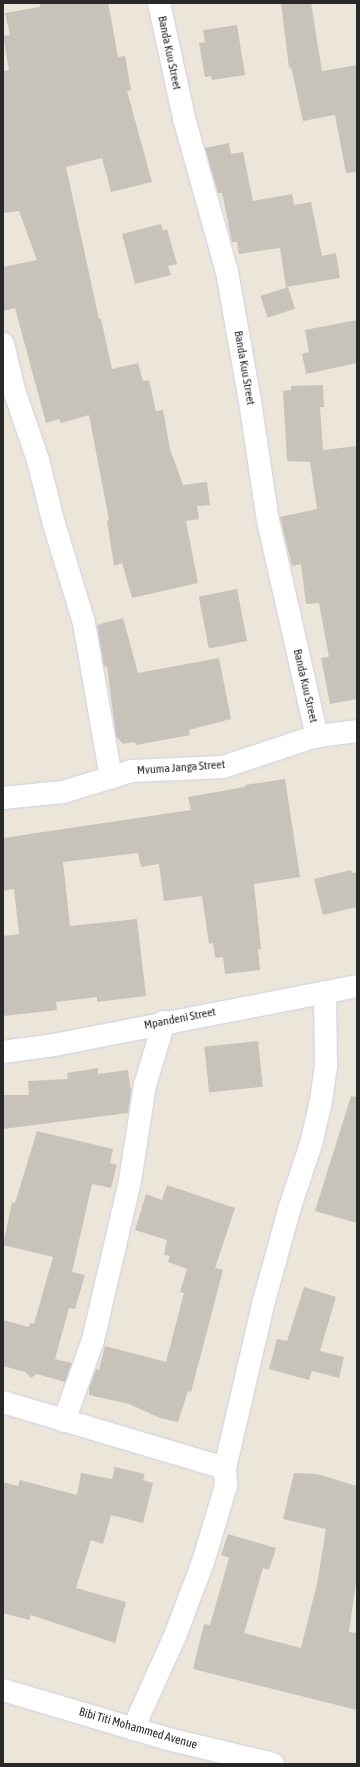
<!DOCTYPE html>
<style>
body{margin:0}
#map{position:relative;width:360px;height:1767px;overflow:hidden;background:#ece6da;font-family:"Asap Condensed",sans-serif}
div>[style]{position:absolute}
.building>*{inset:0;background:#c7c3ba;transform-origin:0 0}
.roads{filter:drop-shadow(0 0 1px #cfd1e3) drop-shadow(0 0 1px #cfd1e3)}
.minor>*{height:22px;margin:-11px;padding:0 11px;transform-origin:11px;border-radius:11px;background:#fff}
span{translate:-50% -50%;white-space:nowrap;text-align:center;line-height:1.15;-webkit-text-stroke:3px #fff;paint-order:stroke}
.street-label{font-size:12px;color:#292929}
.frame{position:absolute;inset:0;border:4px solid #292929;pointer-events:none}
</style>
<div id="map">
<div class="building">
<i style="clip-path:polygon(40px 3px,108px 3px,109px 7px,118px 57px,125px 56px,131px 90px,127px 91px,152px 182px,111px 192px,102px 158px,66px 167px,99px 319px,101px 319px,112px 369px,138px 363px,143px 381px,149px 380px,156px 411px,163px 410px,170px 449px,183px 485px,207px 482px,210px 505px,197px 506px,199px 519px,186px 521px,198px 583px,132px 598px,122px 563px,114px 566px,107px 521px,109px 520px,89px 415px,61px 423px,59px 419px,46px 423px,15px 308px,3px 311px,3px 267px,37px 260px,19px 211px,3px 213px,3px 71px,9px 70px,3px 36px,10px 35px,5px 13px,40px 7px)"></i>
<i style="clip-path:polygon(281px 3px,311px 3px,322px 71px,357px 65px,357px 172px,346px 173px,335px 115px,303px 121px,291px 67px,289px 68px)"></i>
<i style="clip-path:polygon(237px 25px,245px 75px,212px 80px,211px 76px,205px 77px,199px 43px,205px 42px,203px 30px)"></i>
<i style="clip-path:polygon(229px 143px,231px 154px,243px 152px,253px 201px,292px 194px,294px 205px,311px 202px,322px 256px,336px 253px,340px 278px,286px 287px,280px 248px,239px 254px,237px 242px,232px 242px,222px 193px,218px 193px,205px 148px)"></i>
<i style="clip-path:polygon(161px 224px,163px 231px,167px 229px,177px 264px,168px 266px,171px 275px,135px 284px,122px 234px)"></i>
<i style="left:288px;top:287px;width:23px;height:29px;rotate:72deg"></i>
<i style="clip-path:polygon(357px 320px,357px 363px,306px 374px,302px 354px,309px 352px,305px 330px)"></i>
<i style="clip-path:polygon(323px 385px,324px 407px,320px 407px,323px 450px,357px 446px,357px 699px,330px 704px,321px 658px,329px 657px,319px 603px,306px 604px,301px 564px,292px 566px,280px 517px,317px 509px,310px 462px,287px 461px,283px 391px,291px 390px,291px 386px)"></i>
<i style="left:237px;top:589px;width:53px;height:39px;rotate:79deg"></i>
<i style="clip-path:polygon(123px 618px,138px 673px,219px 658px,231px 719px,189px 730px,190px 735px,136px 745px,135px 742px,123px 744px,116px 736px,107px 666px,104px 667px,97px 625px)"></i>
<i style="clip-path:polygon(285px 779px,300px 877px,254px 884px,261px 949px,258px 949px,260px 970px,225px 974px,223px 957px,215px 958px,213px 943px,209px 944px,202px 896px,164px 901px,159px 864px,141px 867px,138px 853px,63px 862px,70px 926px,137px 919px,146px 996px,97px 1002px,97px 997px,56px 1002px,57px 1010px,3px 1016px,3px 936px,19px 934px,14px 889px,3px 891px,3px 838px,191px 810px,188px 797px,245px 787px,245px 785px)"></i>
<i style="clip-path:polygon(351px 870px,352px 873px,357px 872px,357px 907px,323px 915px,314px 879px)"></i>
<i style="left:258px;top:1041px;width:46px;height:54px;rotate:84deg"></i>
<i style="clip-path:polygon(98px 1068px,98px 1074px,128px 1070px,131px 1092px,128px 1113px,3px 1129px,3px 1095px,29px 1095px,28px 1081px,68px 1079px,67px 1073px)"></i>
<i style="clip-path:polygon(351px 1096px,357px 1097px,357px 1223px,315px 1211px)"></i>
<i style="clip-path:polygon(37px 1131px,113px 1149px,110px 1163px,117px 1165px,111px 1188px,92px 1184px,72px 1272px,85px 1275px,75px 1309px,69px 1308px,55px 1359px,72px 1363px,65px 1382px,37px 1374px,31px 1378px,25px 1372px,3px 1366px,3px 1320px,29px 1327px,30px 1323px,34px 1324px,53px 1257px,3px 1245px,12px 1202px,15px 1203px)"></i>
<i style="clip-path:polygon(167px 1185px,235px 1208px,215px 1268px,223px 1270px,191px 1392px,188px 1391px,178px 1422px,160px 1418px,129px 1404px,89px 1395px,89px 1389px,96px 1369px,99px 1370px,105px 1346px,166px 1362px,184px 1293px,180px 1292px,187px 1269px,168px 1262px,170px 1256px,164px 1255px,167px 1240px,135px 1230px,146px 1194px,162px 1200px)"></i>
<i style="clip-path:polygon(304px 1287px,336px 1297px,320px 1351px,344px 1357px,339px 1378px,312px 1371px,309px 1380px,269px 1369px,277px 1339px,287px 1341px)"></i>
<i style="clip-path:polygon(115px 1467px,145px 1474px,143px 1480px,153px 1483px,143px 1523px,111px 1515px,103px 1544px,91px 1540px,76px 1588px,126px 1602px,115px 1643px,31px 1615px,29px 1620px,3px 1613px,3px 1482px,18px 1486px,20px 1480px,77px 1495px,81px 1473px,112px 1479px)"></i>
<i style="clip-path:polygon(294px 1473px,317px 1474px,357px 1486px,357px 1575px,349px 1632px,357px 1633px,357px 1710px,193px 1669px,204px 1624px,210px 1625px,229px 1558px,221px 1555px,228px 1534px,276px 1548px,269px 1570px,263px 1568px,244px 1633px,301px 1648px,317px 1584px,326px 1529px,283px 1519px)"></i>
</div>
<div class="roads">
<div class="minor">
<i style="left:159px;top:3px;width:118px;rotate:77.7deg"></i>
<i style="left:184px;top:118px;width:160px;rotate:74.4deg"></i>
<i style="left:227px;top:272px;width:131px;rotate:79.9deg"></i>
<i style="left:250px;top:401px;width:121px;rotate:81.5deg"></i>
<i style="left:268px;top:521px;width:221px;rotate:77.2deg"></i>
<i style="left:3px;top:344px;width:47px;rotate:76.6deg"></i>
<i style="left:14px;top:390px;width:74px;rotate:71.1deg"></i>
<i style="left:38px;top:460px;width:66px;rotate:76deg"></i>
<i style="left:54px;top:524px;width:103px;rotate:73.1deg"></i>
<i style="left:84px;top:623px;width:157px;rotate:80.1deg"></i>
<i style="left:3px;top:798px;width:60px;rotate:-5.7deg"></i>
<i style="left:63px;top:792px;width:72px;rotate:-16.9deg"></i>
<i style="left:132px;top:771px;width:91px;rotate:-2.5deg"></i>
<i style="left:223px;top:767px;width:99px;rotate:-18.3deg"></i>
<i style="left:317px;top:736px;width:40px;rotate:-7.1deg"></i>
<i style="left:3px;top:1052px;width:51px;rotate:-7.8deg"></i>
<i style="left:54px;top:1045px;width:309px;rotate:-11deg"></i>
<i style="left:3px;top:1402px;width:232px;rotate:16.6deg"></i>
<i style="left:64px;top:1421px;width:86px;rotate:-70.3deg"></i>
<i style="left:93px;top:1340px;width:163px;rotate:-76.9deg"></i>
<i style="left:130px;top:1181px;width:97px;rotate:-81.1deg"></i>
<i style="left:145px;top:1085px;width:66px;rotate:-73.2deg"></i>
<i style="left:3px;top:1690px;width:172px;rotate:16.5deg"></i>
<i style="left:168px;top:1739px;width:108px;rotate:13.4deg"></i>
<i style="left:133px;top:1729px;width:102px;rotate:-65.7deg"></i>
<i style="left:175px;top:1636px;width:79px;rotate:-69.3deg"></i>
<i style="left:203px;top:1562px;width:79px;rotate:-73.2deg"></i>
<i style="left:226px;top:1486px;width:18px;rotate:-93deg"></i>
<i style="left:225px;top:1468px;width:171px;rotate:-76.9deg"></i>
<i style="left:264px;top:1301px;width:94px;rotate:-74.6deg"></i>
<i style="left:289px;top:1210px;width:70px;rotate:-71.6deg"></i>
<i style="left:311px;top:1144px;width:44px;rotate:-76.9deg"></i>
<i style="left:321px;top:1101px;width:34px;rotate:-82deg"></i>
<i style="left:326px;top:1067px;width:75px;rotate:-90.8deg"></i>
</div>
</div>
<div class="street-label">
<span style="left:169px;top:53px;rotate:78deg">Banda Kuu Street</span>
<span style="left:244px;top:368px;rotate:80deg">Banda Kuu Street</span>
<span style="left:305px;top:686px;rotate:77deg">Banda Kuu Street</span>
<span style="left:181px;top:768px;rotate:-4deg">Mvuma Janga Street</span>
<span style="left:180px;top:1019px;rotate:-11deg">Mpandeni Street</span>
<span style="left:138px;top:1729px;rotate:16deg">Bibi Titi Mohammed Avenue</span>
</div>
<div class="frame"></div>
</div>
